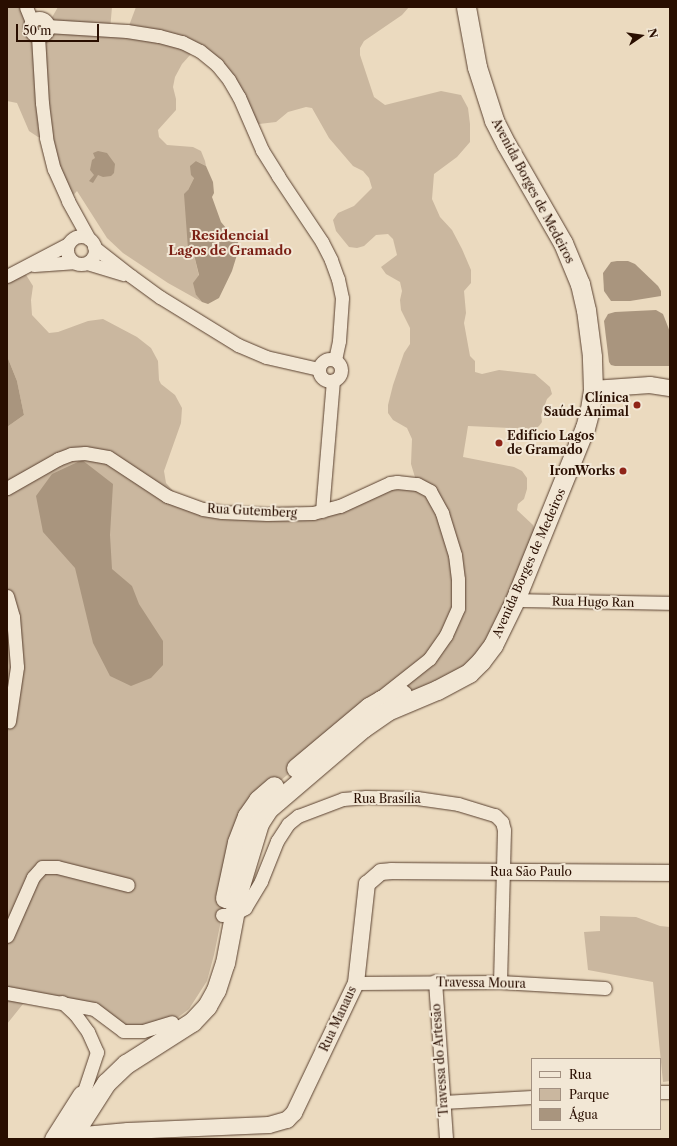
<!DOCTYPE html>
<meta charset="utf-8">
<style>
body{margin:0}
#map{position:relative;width:677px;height:1146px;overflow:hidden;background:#ebdabf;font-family:"Libre Caslon Text",serif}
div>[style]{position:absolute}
.green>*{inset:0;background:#cab79f}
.water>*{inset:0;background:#a9957e}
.roads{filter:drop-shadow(0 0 1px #5a4130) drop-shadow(0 0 1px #5a4130)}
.minor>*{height:13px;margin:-6.5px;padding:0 6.5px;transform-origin:6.5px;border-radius:6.5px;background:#f2e7d5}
.minor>.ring{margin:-6.5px;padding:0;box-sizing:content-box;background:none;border:13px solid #f2e7d5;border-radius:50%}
.tertiary>*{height:16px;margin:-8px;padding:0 8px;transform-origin:8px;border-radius:8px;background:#f2e7d5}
.secondary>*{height:19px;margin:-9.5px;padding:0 9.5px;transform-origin:9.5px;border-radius:9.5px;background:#f2e7d5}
.dots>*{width:11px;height:11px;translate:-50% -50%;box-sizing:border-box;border:2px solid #f2e7d5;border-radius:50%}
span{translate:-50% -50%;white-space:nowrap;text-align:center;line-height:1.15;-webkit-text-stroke:4px #f2e7d5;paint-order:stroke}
.street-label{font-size:12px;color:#290e00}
.poi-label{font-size:12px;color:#290e00;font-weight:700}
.right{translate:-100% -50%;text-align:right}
.left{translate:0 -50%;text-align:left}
.neighbourhood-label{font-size:13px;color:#7a1f14;font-weight:700}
.frame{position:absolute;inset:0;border:8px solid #290e00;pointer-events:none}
.legend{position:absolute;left:531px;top:1058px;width:130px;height:72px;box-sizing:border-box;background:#f2e7d5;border:1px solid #a29080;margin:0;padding:5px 7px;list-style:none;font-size:12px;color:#290e00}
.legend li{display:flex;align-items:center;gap:8px;height:20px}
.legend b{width:20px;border:1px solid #a29080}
.north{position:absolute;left:621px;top:16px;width:40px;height:40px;-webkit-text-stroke:3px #f2e7d5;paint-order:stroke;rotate:77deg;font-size:11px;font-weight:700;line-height:16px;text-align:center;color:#290e00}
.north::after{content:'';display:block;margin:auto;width:14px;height:18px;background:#290e00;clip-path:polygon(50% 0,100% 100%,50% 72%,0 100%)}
.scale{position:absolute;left:16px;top:24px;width:83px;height:18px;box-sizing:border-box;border:2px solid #290e00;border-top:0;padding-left:5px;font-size:12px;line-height:14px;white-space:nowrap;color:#290e00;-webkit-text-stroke:3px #f2e7d5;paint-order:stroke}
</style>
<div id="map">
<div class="green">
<i style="clip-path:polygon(7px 7px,26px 7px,32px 32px,35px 35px,42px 35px,45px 33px,47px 26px,58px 7px,112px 7px,110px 30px,127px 31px,136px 7px,409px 7px,402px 15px,364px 41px,360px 48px,360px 55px,374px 97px,385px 105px,441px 91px,461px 95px,468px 108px,470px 124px,470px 142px,457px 157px,434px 174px,432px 199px,440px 217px,452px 230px,462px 249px,471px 270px,471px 283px,464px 291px,466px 313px,464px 323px,470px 356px,475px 361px,475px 372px,482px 374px,499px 370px,535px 374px,550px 387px,552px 394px,547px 399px,541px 415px,542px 422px,539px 426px,535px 429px,468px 426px,463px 457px,514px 467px,522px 471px,527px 478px,527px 489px,524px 499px,518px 504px,517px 510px,533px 525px,536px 534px,481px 661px,315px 751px,258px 800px,237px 842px,214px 955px,207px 981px,189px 1009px,172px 1022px,132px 1032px,102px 1013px,62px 1002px,23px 1004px,7px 1024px,7px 632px,14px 631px,7px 596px,7px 427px,24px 415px,17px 381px,7px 356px,7px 280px,23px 270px,33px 286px,31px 300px,32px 315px,49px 333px,58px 332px,88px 321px,103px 319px,137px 337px,151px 348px,158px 361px,159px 380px,161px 384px,175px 395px,182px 408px,181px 423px,164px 471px,166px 483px,185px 504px,299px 514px,390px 483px,417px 484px,411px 464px,412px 439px,407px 428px,393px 420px,388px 413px,388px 405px,393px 385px,404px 353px,410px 344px,410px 328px,401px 310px,400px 300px,402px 291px,400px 282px,386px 274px,381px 267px,397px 255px,393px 239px,388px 234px,376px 235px,364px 246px,357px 248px,349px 247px,336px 231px,333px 220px,338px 213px,354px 206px,372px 188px,369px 178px,363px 171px,353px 166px,329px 138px,312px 108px,306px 107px,288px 112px,276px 122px,259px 124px,249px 118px,239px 97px,200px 51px,191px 54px,182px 64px,175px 77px,173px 87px,176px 99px,176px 110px,158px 130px,159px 137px,167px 145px,193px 147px,201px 151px,205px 161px,206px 166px,196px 161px,194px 178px,188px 190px,193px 251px,199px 276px,196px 295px,202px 302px,168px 283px,123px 253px,107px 238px,77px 191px,68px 201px,46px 138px,38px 137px,29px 131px,17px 103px,7px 101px)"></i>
<i style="clip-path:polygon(600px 916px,636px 917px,660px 926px,670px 927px,670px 1081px,663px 1082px,653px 982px,588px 970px,584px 932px,600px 931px)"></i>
</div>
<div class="water">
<i style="clip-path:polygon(98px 151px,107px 153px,115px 164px,114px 173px,111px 176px,103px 177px,98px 175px,93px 183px,89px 181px,94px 175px,90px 170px,92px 160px,95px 158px,93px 153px)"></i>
<i style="clip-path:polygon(196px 161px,206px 166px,213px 182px,214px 193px,212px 197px,221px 222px,240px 245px,232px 271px,219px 298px,208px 304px,202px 302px,196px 295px,193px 283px,199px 275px,193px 251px,188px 249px,184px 194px,188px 190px,194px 178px,191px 175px,190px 166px)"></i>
<i style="clip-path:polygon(617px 261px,628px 261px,635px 264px,658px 286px,661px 291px,661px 296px,630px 301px,611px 301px,604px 291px,603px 273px,611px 262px)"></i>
<i style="clip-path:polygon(656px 310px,663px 314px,670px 332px,670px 366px,615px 366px,611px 365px,609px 362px,604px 321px,608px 314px,615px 312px)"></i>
<i style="clip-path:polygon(7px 356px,17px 381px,24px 415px,7px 427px)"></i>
<i style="clip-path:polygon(82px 460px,113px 484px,110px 535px,112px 569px,132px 586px,139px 604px,163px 641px,163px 665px,151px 678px,131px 686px,110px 676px,93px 643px,75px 568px,43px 532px,36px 496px,52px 474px)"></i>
</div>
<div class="roads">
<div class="minor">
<i style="left:26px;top:7px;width:16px;rotate:68deg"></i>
<i class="ring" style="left:30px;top:18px;width:5px;height:5px"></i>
<i style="left:47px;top:26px;width:80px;rotate:3.6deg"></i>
<i style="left:127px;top:31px;width:32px;rotate:9deg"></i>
<i style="left:159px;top:36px;width:24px;rotate:15deg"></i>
<i style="left:182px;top:42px;width:20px;rotate:27deg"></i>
<i style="left:200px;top:51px;width:22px;rotate:39deg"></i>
<i style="left:217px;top:65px;width:19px;rotate:51deg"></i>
<i style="left:229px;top:80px;width:20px;rotate:60deg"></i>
<i style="left:239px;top:97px;width:58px;rotate:66.5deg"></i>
<i style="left:262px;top:150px;width:31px;rotate:58deg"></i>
<i style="left:278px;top:176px;width:79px;rotate:56.3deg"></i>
<i style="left:322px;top:242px;width:20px;rotate:63deg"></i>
<i style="left:331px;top:260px;width:20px;rotate:70deg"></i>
<i style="left:338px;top:279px;width:19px;rotate:78deg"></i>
<i style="left:342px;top:298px;width:43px;rotate:94deg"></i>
<i style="left:339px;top:341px;width:19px;rotate:102deg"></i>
<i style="left:38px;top:36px;width:67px;rotate:86.6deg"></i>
<i style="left:42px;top:103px;width:35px;rotate:83deg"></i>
<i style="left:46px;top:138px;width:32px;rotate:76deg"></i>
<i style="left:54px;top:169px;width:35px;rotate:66deg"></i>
<i style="left:68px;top:201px;width:43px;rotate:61.1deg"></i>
<i class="ring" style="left:67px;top:236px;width:15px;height:15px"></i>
<i style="left:94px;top:247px;width:47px;rotate:38.1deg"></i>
<i style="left:131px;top:276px;width:36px;rotate:36deg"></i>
<i style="left:160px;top:297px;width:92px;rotate:31.6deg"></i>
<i style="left:238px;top:345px;width:30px;rotate:23deg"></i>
<i style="left:266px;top:357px;width:54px;rotate:12.8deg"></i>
<i style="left:87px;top:263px;width:38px;rotate:17deg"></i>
<i style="left:34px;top:265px;width:39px;rotate:-4deg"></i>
<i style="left:7px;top:276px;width:69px;rotate:-27.7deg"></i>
<i class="ring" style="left:319px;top:359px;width:9px;height:9px"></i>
<i style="left:7px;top:488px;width:59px;rotate:-29.6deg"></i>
<i style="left:58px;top:459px;width:14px;rotate:-21deg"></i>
<i style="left:71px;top:454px;width:14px;rotate:-4deg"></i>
<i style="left:85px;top:453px;width:23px;rotate:10deg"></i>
<i style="left:108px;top:457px;width:71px;rotate:33.5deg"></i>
<i style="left:167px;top:496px;width:38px;rotate:20deg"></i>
<i style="left:203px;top:509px;width:19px;rotate:9deg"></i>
<i style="left:222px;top:512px;width:45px;rotate:2.5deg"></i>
<i style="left:267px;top:514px;width:46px;rotate:-1.2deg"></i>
<i style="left:313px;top:513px;width:28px;rotate:-15deg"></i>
<i style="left:340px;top:506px;width:55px;rotate:-24.7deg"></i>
<i style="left:390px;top:483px;width:7px;rotate:-8deg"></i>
<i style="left:397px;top:482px;width:20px;rotate:6deg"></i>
<i style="left:417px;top:484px;width:15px;rotate:28deg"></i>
<i style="left:430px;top:491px;width:25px;rotate:61deg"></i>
<i style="left:442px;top:513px;width:44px;rotate:72.8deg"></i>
<i style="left:455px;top:555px;width:24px;rotate:83deg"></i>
<i style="left:458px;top:579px;width:29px;rotate:90deg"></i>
<i style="left:458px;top:608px;width:30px;rotate:114deg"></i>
<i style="left:446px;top:635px;width:29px;rotate:125deg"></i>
<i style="left:429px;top:659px;width:61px;rotate:141.6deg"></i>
<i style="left:322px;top:511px;width:131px;rotate:-85.2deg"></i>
<i style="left:7px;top:596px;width:22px;rotate:74deg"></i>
<i style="left:13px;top:617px;width:50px;rotate:85.4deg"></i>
<i style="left:17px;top:667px;width:55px;rotate:98.4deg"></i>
<i style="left:515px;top:600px;width:155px;rotate:1.1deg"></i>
<i style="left:222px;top:915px;width:12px;rotate:-5deg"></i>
<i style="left:234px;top:914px;width:13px;rotate:-29deg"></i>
<i style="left:245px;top:908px;width:31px;rotate:-59deg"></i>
<i style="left:261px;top:881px;width:43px;rotate:-68.2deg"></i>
<i style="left:277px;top:841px;width:20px;rotate:-57deg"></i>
<i style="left:288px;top:824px;width:13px;rotate:-39deg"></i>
<i style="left:298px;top:816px;width:48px;rotate:-20.7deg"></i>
<i style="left:343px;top:799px;width:23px;rotate:-5deg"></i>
<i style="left:366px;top:797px;width:51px;rotate:1.1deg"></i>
<i style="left:417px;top:798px;width:41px;rotate:8.3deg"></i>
<i style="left:458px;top:804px;width:39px;rotate:17deg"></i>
<i style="left:495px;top:815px;width:10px;rotate:45deg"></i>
<i style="left:502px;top:822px;width:8px;rotate:76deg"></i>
<i style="left:504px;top:830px;width:152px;rotate:91.5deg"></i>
<i style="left:7px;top:936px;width:64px;rotate:-66.2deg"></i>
<i style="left:33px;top:877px;width:13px;rotate:-48deg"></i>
<i style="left:42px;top:867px;width:15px"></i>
<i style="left:57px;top:867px;width:73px;rotate:14.2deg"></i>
<i style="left:435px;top:981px;width:158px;rotate:86deg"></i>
<i style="left:356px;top:983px;width:144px;rotate:-0.4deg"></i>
<i style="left:500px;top:982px;width:105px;rotate:3.3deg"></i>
<i style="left:7px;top:993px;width:88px;rotate:10.4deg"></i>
<i style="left:94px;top:1009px;width:36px;rotate:37deg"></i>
<i style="left:123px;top:1031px;width:20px"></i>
<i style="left:143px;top:1031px;width:30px;rotate:-17deg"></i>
<i style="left:62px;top:1002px;width:18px;rotate:43deg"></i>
<i style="left:75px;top:1014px;width:22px;rotate:54deg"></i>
<i style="left:88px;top:1032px;width:22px;rotate:66deg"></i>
<i style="left:97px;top:1052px;width:44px;rotate:108.4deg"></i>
<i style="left:660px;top:1092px;width:10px"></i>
<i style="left:443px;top:1102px;width:89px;rotate:-3.2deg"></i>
</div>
<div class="tertiary">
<i style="left:593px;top:389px;width:57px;rotate:-4deg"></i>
<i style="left:650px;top:385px;width:20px;rotate:9deg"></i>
<i style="left:63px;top:1139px;width:10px;rotate:-17deg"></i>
<i style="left:73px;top:1136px;width:55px;rotate:-5.2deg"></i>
<i style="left:128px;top:1131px;width:141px;rotate:-2.4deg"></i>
<i style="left:269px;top:1125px;width:19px;rotate:-16deg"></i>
<i style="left:287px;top:1120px;width:10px;rotate:-45deg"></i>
<i style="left:294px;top:1113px;width:144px;rotate:-64.5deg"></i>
<i style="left:356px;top:983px;width:100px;rotate:-83.7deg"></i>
<i style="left:367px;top:884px;width:18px;rotate:-41deg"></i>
<i style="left:381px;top:872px;width:11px;rotate:-5deg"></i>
<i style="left:392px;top:871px;width:278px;rotate:0.4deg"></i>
</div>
<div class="secondary">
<i style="left:296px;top:768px;width:95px;rotate:-39.9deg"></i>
<i style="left:369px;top:707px;width:14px;rotate:-30deg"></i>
<i style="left:381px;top:700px;width:22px;rotate:-16deg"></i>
<i style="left:225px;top:898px;width:57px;rotate:-77.9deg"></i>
<i style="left:237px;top:842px;width:28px;rotate:-69deg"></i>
<i style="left:247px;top:816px;width:19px;rotate:-55deg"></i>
<i style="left:258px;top:800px;width:21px;rotate:-41deg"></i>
<i style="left:54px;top:1139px;width:52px;rotate:-57.5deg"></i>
<i style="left:70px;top:1139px;width:67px;rotate:-57.3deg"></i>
<i style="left:106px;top:1083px;width:28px;rotate:-44deg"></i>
<i style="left:126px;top:1064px;width:78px;rotate:-32.5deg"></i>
<i style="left:192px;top:1022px;width:22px;rotate:-47deg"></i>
<i style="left:207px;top:1006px;width:18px;rotate:-61deg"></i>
<i style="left:216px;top:990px;width:28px;rotate:-72deg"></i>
<i style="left:225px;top:963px;width:75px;rotate:-79.3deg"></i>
<i style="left:239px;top:889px;width:69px;rotate:-73.1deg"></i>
<i style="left:259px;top:823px;width:17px;rotate:-57deg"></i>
<i style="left:268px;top:809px;width:125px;rotate:-40.5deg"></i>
<i style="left:363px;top:728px;width:29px;rotate:-35deg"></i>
<i style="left:387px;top:711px;width:54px;rotate:-22.8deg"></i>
<i style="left:437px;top:690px;width:36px;rotate:-28deg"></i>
<i style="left:469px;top:673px;width:17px;rotate:-45deg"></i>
<i style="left:481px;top:661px;width:20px;rotate:-53deg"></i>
<i style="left:493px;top:645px;width:50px;rotate:-63.9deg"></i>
<i style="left:515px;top:600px;width:186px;rotate:-67.9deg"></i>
<i style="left:585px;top:428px;width:20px;rotate:-75deg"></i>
<i style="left:590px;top:409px;width:20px;rotate:-81deg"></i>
<i style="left:593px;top:389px;width:33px;rotate:-92deg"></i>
<i style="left:592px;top:356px;width:46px;rotate:-97.4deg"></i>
<i style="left:586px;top:310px;width:27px;rotate:-103deg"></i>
<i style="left:580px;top:284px;width:44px;rotate:-112.5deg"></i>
<i style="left:563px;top:243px;width:114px;rotate:-119.9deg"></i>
<i style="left:506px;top:144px;width:27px;rotate:-117deg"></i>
<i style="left:494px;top:120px;width:56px;rotate:-107.8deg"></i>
<i style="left:477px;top:67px;width:61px;rotate:-100.4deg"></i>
</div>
</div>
<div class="dots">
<i style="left:637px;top:405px;background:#8f2418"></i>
<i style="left:499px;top:443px;background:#8f2418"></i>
<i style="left:623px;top:471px;background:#8f2418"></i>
</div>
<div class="street-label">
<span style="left:533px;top:191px;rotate:62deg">Avenida Borges de Medeiros</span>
<span style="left:252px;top:511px;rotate:3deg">Rua Gutemberg</span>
<span style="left:529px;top:563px;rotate:-66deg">Avenida Borges de Medeiros</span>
<span style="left:593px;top:602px;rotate:1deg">Rua Hugo Ran</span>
<span style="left:387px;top:799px">Rua Brasília</span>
<span style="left:531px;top:872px">Rua São Paulo</span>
<span style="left:481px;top:983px;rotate:1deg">Travessa Moura</span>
<span style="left:338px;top:1019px;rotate:-65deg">Rua Manaus</span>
<span style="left:440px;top:1060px;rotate:-94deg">Travessa do Artesão</span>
</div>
<div class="poi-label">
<span class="right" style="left:629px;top:405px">Clínica<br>Saúde Animal</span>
<span class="left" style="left:507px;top:443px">Edifício Lagos<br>de Gramado</span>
<span class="right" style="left:615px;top:471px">IronWorks</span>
</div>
<div class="neighbourhood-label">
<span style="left:230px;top:243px">Residencial<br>Lagos de Gramado</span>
</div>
<div class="frame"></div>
<ul class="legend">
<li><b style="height:5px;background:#f2e7d5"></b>Rua</li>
<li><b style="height:11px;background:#cab79f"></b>Parque</li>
<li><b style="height:11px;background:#a9957e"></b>Água</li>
</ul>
<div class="north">N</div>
<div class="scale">50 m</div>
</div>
